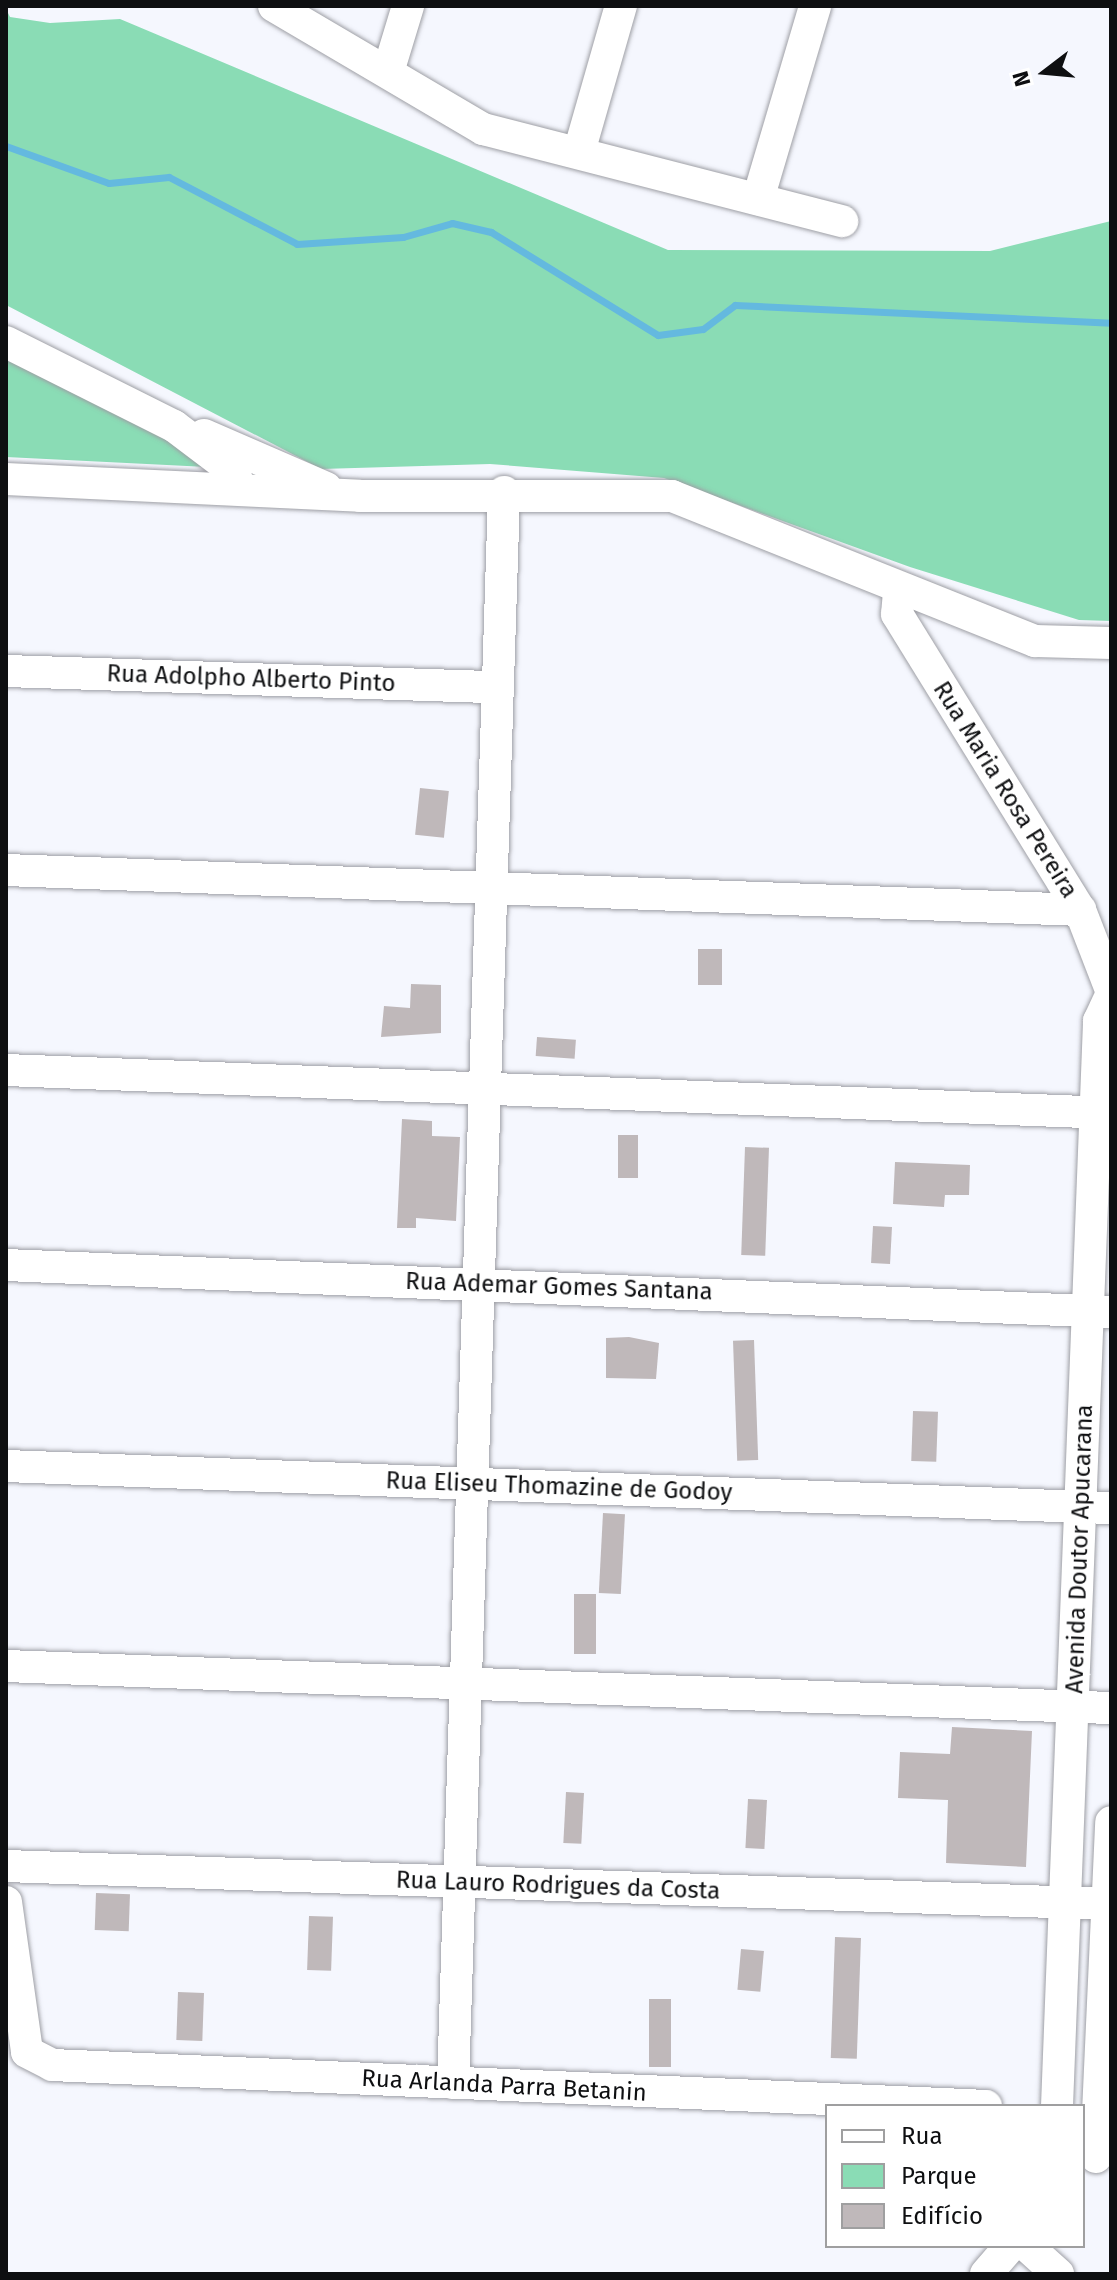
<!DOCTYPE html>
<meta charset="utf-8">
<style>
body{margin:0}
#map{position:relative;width:1117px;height:2280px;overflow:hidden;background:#f5f7fe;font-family:"Fira Sans",sans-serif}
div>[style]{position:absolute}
.green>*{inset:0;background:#8adcb5}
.stream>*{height:7px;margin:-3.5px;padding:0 3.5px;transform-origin:3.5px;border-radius:3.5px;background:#64b9df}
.building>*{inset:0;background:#bfb8ba;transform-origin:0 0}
.roads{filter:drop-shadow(0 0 2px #9e9fa5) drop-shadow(0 0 2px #9e9fa5)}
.minor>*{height:32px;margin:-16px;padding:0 16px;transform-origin:16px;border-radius:16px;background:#fff}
span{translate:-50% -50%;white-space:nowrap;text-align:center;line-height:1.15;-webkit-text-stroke:6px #fff;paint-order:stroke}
.street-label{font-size:24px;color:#0e0f11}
.frame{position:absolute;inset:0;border:8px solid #0e0f11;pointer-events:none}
.legend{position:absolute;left:825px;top:2104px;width:260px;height:144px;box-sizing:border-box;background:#fff;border:2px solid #9f9fa0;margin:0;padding:10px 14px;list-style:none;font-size:24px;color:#0e0f11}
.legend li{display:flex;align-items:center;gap:16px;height:40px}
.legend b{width:40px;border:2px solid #9f9fa0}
.north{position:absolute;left:1005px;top:32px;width:80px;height:80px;-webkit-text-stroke:6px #fff;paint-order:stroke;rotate:254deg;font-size:22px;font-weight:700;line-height:32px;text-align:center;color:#0e0f11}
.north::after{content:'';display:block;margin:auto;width:28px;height:36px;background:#0e0f11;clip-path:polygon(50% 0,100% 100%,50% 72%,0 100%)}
</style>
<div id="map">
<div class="green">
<i style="clip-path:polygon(6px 9px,10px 17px,50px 23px,120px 19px,668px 250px,990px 251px,1111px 221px,1111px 621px,1079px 620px,910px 567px,664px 478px,490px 464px,321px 469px,6px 305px)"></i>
<i style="clip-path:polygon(6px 357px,208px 447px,207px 467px,6px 457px)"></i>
</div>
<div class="stream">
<i style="left:6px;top:146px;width:109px;rotate:19.8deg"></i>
<i style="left:109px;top:183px;width:60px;rotate:-5.7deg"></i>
<i style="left:169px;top:177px;width:144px;rotate:27.6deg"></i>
<i style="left:297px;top:244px;width:106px;rotate:-3.8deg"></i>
<i style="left:403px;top:237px;width:51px;rotate:-15.9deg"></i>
<i style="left:452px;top:223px;width:40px;rotate:13deg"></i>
<i style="left:491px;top:232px;width:196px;rotate:31.7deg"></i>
<i style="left:658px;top:335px;width:45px;rotate:-7.6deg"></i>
<i style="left:703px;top:329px;width:40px;rotate:-37deg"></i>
<i style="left:735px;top:305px;width:376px;rotate:2.7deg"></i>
</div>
<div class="building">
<i style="left:420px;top:788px;width:29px;height:47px;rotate:6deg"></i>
<i style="left:698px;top:949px;width:24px;height:36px"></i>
<i style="clip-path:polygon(411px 984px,441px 985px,441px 1033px,381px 1037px,384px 1006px,410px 1008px)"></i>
<i style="left:537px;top:1037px;width:39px;height:19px;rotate:4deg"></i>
<i style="clip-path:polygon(402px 1119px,432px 1121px,432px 1136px,460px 1137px,456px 1221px,416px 1218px,416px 1228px,397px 1228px)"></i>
<i style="left:618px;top:1135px;width:20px;height:43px"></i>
<i style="left:745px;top:1147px;width:24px;height:108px;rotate:2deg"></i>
<i style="clip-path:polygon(895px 1162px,970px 1165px,969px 1195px,945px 1195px,944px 1207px,893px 1204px)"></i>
<i style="left:873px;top:1226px;width:19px;height:37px;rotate:3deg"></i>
<i style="clip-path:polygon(629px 1337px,659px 1343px,656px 1379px,606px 1378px,606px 1338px)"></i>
<i style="left:754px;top:1340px;width:120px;height:21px;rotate:88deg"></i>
<i style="left:913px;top:1411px;width:25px;height:50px;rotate:2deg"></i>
<i style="left:603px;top:1513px;width:22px;height:80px;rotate:3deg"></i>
<i style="left:574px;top:1594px;width:22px;height:60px"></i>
<i style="clip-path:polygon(952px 1727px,1032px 1731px,1026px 1867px,946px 1863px,948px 1800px,898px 1798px,900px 1752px,950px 1754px)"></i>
<i style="left:566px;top:1792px;width:18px;height:51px;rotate:3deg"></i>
<i style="left:748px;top:1799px;width:19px;height:49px;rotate:3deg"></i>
<i style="left:96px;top:1893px;width:34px;height:37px;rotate:2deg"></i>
<i style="left:309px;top:1916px;width:24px;height:54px;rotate:2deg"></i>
<i style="left:835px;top:1937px;width:26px;height:121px;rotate:2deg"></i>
<i style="left:741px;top:1949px;width:23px;height:41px;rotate:5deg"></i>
<i style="left:178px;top:1992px;width:26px;height:48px;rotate:2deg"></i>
<i style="left:649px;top:1999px;width:22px;height:68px"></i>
</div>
<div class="roads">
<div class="minor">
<i style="left:274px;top:6px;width:243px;rotate:30.5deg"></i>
<i style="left:483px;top:129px;width:371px;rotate:14.4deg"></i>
<i style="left:388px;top:72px;width:69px;rotate:-73.1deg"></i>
<i style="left:579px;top:152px;width:152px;rotate:-74deg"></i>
<i style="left:758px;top:199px;width:201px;rotate:-73.5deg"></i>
<i style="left:6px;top:342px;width:188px;rotate:26.6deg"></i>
<i style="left:174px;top:426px;width:68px;rotate:37.2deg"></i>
<i style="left:228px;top:467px;width:14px;rotate:54deg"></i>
<i style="left:236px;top:478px;width:18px;rotate:142deg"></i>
<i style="left:204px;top:435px;width:133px;rotate:23.5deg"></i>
<i style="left:6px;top:479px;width:354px;rotate:2.7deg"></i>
<i style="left:360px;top:496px;width:312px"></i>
<i style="left:672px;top:496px;width:391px;rotate:21.8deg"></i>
<i style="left:1035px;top:641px;width:76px;rotate:1.5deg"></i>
<i style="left:899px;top:592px;width:22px;rotate:95deg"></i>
<i style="left:897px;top:614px;width:348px;rotate:58.3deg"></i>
<i style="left:1080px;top:910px;width:86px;rotate:68.8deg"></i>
<i style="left:6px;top:671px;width:490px;rotate:1.9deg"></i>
<i style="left:6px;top:870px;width:1075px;rotate:2.13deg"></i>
<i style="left:6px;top:1070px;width:1106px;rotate:2.23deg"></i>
<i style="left:6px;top:1265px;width:1105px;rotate:2.44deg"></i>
<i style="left:6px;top:1466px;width:1106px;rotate:2.18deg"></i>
<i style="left:6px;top:1666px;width:1106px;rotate:2.18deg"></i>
<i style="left:6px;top:1866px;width:1106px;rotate:1.97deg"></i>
<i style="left:6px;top:1902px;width:151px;rotate:82deg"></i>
<i style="left:27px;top:2052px;width:28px;rotate:27deg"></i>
<i style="left:52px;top:2065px;width:935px;rotate:2.51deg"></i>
<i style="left:453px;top:2083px;width:1592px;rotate:-88.16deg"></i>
<i style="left:1057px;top:2106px;width:1086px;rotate:-87.78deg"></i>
<i style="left:1099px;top:1021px;width:29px;rotate:-65deg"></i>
<i style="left:1096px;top:2157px;width:335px;rotate:-87.4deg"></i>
<i style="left:1027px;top:2246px;width:42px;rotate:42.1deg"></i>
<i style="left:986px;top:2274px;width:37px;rotate:-49deg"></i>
</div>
</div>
<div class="street-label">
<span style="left:251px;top:679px;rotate:2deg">Rua Adolpho Alberto Pinto</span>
<span style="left:1005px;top:790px;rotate:58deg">Rua Maria Rosa Pereira</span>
<span style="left:559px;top:1287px;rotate:2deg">Rua Ademar Gomes Santana</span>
<span style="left:559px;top:1487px;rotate:2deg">Rua Eliseu Thomazine de Godoy</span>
<span style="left:1080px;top:1549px;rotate:-88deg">Avenida Doutor Apucarana</span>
<span style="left:558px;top:1886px;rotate:2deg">Rua Lauro Rodrigues da Costa</span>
<span style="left:504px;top:2086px;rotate:3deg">Rua Arlanda Parra Betanin</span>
</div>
<div class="frame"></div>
<ul class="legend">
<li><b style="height:10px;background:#fff"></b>Rua</li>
<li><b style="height:22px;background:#8adcb5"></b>Parque</li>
<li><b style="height:22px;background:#bfb8ba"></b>Edifício</li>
</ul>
<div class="north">N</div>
</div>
